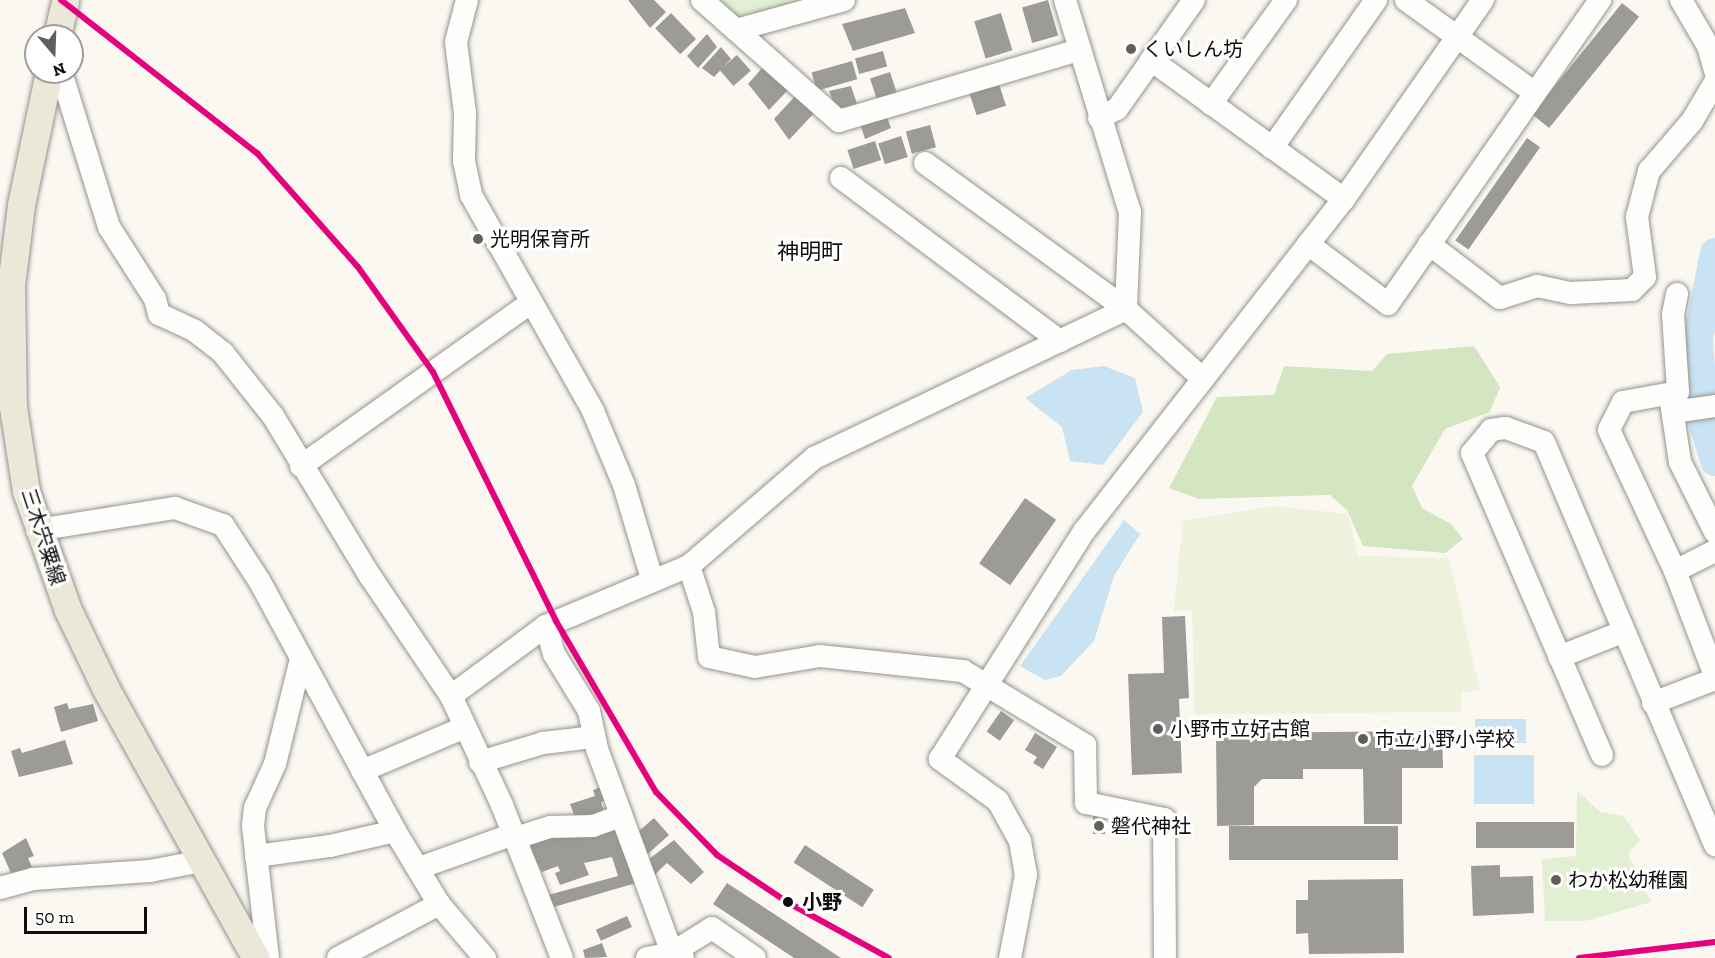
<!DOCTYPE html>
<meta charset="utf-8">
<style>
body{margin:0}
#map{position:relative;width:1715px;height:958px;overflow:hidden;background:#faf8f1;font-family:"Zilla Slab","Noto Sans JP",serif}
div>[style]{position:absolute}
.green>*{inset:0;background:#e2efd2}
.forest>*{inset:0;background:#d3e6c1}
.pitch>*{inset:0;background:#ecf2dc}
.water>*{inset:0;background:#c9e3f2;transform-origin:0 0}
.river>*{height:30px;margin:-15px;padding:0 15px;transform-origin:15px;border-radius:15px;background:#c9e3f2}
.building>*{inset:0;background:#9d9b97;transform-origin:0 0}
.roads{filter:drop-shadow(0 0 2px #949390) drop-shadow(0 0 2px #949390)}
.minor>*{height:22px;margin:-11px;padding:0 11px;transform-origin:11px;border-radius:11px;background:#fefefd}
.major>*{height:27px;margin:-13.5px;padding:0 13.5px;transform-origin:13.5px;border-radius:13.5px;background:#ebe7d9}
.rail-1>*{height:6px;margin:-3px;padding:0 3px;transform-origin:3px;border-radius:3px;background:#e5007d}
.dots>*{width:16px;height:16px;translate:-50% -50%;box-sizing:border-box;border:3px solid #fff;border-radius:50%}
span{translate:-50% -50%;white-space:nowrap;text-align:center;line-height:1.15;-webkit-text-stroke:6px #fff;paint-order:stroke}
.poi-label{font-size:20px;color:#0d0d0d}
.left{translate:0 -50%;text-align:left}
.street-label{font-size:20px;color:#0d0d0d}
.stop-label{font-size:20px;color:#0d0d0d;font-weight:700}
.quarter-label{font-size:22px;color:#0d0d0d}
.north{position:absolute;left:24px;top:24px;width:60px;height:60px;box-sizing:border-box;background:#fff;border:2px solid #9e9e9e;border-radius:50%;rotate:161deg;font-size:16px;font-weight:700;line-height:24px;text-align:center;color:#0d0d0d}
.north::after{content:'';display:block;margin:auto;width:21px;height:27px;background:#605f5d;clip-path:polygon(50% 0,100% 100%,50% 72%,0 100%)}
.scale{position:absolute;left:24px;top:907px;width:123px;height:27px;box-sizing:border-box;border:3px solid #0d0d0d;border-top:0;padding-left:8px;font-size:18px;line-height:21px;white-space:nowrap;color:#0d0d0d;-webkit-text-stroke:4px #fff;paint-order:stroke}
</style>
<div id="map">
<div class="green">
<i style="clip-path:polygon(716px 0,803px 0,737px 20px)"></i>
<i style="clip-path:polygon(1577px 790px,1600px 812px,1623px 816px,1640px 840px,1628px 854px,1651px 902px,1585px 921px,1545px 921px,1542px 859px,1576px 856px)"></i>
</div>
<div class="forest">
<i style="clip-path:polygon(1474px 346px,1500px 387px,1490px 412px,1445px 429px,1412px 486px,1422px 508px,1451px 524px,1463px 539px,1445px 553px,1363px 546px,1347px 510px,1330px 495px,1199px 499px,1169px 488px,1217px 397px,1274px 395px,1284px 366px,1372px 371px,1387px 354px)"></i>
</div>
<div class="pitch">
<i style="clip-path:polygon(1275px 506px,1348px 514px,1358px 556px,1449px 558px,1480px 691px,1461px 692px,1461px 712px,1195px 714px,1192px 610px,1174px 611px,1183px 521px)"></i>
</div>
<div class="water">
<i style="clip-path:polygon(1104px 366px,1135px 378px,1143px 412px,1103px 465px,1070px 461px,1062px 427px,1025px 398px,1072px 370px)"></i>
<i style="clip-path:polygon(1124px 520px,1140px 534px,1114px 576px,1094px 641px,1061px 676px,1045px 680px,1020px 666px)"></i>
<i style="left:1526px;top:719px;width:24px;height:51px;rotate:90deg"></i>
<i style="left:1474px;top:755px;width:60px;height:49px"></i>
</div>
<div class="river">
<i style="left:1715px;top:253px;width:88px;rotate:101.2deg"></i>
<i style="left:1698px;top:339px;width:85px;rotate:86deg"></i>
<i style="left:1704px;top:424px;width:39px;rotate:73deg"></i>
</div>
<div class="building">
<i style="clip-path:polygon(628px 0,654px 0,666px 12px,650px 28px)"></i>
<i style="left:1048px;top:0;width:37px;height:27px;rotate:74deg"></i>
<i style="left:1622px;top:3px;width:22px;height:143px;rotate:39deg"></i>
<i style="clip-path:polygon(905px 8px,915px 33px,853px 51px,842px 24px)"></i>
<i style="left:671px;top:13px;width:36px;height:22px;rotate:46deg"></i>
<i style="left:1001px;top:13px;width:39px;height:28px;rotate:73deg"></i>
<i style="clip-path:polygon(707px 34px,717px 47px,698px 68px,687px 56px)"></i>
<i style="clip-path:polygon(721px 47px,731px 59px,714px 77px,702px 68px)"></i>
<i style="left:883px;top:51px;width:16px;height:29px;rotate:75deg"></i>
<i style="left:737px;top:55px;width:21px;height:23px;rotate:49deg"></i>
<i style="left:852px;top:61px;width:19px;height:42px;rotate:74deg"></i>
<i style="clip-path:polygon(763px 67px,788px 90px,769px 110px,748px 84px)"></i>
<i style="left:890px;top:72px;width:23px;height:21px;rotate:72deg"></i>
<i style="left:998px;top:81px;width:26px;height:31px;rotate:72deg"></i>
<i style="clip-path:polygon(851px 86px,857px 104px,836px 109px,829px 91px)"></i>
<i style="clip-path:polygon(797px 94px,815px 112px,789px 140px,774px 119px)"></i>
<i style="clip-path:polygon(885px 112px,891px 128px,865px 139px,859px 120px)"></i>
<i style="left:930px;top:125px;width:23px;height:25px;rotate:75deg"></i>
<i style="left:901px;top:136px;width:22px;height:24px;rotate:72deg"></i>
<i style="left:1527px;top:138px;width:16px;height:125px;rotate:35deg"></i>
<i style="left:875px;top:141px;width:20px;height:29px;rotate:72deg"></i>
<i style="left:1025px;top:498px;width:38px;height:80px;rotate:35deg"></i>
<i style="clip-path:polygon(1185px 616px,1189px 698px,1179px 699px,1182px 773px,1132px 775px,1128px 674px,1164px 673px,1162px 617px)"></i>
<i style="clip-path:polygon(67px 703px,69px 709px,93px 704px,98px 721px,61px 732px,54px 707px)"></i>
<i style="left:1001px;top:711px;width:16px;height:25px;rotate:35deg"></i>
<i style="clip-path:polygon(1442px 731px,1443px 768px,1402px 768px,1402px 824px,1364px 824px,1363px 769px,1303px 769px,1303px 779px,1262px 779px,1254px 787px,1254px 825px,1217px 826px,1216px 733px)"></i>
<i style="clip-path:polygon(1035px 733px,1057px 747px,1043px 769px,1033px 763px,1037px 757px,1025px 750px)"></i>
<i style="clip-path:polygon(65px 740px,73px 764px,19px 777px,11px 751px,20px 748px,22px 753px)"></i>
<i style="clip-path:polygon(606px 785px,610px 799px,601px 802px,606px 818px,577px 823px,570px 804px,595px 796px,593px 790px)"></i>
<i style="left:1093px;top:816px;width:12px;height:18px"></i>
<i style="clip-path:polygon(654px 818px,669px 835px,641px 860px,632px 837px)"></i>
<i style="clip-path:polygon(616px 822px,636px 883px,554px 907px,548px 895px,618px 876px,612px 857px,584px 863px,589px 875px,560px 885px,555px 873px,560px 871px,558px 866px,542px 872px,526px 841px)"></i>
<i style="left:1574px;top:822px;width:26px;height:98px;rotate:90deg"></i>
<i style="left:1398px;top:826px;width:34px;height:169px;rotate:90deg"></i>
<i style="clip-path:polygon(26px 838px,34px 856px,28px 858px,32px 867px,11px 873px,2px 853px)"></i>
<i style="clip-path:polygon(674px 840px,704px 872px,691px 884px,667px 863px,648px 881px,640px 866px)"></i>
<i style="left:805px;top:845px;width:82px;height:21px;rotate:33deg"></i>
<i style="clip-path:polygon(1500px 865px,1500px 877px,1533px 876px,1534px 913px,1473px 916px,1471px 866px)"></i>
<i style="clip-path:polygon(1403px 879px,1404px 953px,1309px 954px,1308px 933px,1296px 934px,1296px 900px,1308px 900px,1308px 880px)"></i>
<i style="clip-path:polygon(727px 883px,841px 958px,794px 958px,713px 904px)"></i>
<i style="left:627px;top:916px;width:12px;height:34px;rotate:66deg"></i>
<i style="clip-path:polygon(602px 943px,607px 957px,585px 958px,583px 950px)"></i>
</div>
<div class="roads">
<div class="minor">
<i style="left:467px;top:0;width:43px;rotate:104.7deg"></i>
<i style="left:456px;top:42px;width:72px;rotate:82.8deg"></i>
<i style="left:465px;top:113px;width:48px;rotate:91.2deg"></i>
<i style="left:464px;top:161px;width:35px;rotate:78deg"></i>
<i style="left:471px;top:195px;width:248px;rotate:60.5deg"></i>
<i style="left:593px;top:411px;width:80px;rotate:67.3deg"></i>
<i style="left:624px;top:485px;width:98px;rotate:73.4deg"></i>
<i style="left:702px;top:0;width:183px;rotate:41.5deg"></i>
<i style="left:839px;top:121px;width:250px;rotate:-16.5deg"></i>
<i style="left:1065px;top:0;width:222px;rotate:73deg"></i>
<i style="left:1130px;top:212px;width:97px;rotate:92.4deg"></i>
<i style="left:1406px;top:0;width:159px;rotate:35.8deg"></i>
<i style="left:1681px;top:0;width:53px;rotate:59.6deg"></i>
<i style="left:1708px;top:46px;width:26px;rotate:74deg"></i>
<i style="left:736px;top:30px;width:112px;rotate:-15.5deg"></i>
<i style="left:1151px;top:60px;width:238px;rotate:35.8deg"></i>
<i style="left:61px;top:72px;width:162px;rotate:72.8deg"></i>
<i style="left:109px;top:227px;width:85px;rotate:57.4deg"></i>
<i style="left:155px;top:299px;width:16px;rotate:75deg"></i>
<i style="left:159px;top:314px;width:40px;rotate:25deg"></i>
<i style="left:195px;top:331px;width:36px;rotate:38deg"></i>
<i style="left:223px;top:353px;width:80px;rotate:51.6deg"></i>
<i style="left:273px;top:416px;width:187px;rotate:58.8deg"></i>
<i style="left:370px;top:576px;width:145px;rotate:56deg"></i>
<i style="left:451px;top:696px;width:120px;rotate:64.9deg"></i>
<i style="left:502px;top:805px;width:164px;rotate:68.6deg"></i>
<i style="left:1211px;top:104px;width:128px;rotate:-54.2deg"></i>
<i style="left:1099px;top:118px;width:20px;rotate:-27deg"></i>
<i style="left:1117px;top:109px;width:133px;rotate:-54.8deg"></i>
<i style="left:1272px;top:148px;width:181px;rotate:-54.9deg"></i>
<i style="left:925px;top:163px;width:248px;rotate:36deg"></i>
<i style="left:1126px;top:309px;width:104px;rotate:42.3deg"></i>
<i style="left:841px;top:178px;width:273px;rotate:36.7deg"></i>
<i style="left:1308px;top:244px;width:100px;rotate:36.9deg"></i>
<i style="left:1388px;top:304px;width:371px;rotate:-55.1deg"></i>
<i style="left:1429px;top:244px;width:89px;rotate:37.3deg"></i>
<i style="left:1500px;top:298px;width:39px;rotate:-18deg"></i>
<i style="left:1537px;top:286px;width:35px;rotate:12deg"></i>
<i style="left:1571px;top:293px;width:61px;rotate:-2.8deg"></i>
<i style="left:1632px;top:290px;width:18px;rotate:-45deg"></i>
<i style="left:1645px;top:277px;width:61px;rotate:-97.6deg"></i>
<i style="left:1637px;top:217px;width:48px;rotate:-75.4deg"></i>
<i style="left:1649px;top:171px;width:66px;rotate:-49.3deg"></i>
<i style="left:1692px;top:121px;width:45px;rotate:-59.5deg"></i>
<i style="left:1677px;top:294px;width:20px;rotate:101deg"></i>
<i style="left:1673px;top:314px;width:78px;rotate:86.3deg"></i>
<i style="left:1678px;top:392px;width:56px;rotate:169.7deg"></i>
<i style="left:1623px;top:402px;width:31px;rotate:117deg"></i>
<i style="left:1609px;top:430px;width:156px;rotate:64.9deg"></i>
<i style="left:1675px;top:571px;width:112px;rotate:69.1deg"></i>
<i style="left:1670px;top:395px;width:68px;rotate:81.5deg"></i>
<i style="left:1680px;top:462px;width:78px;rotate:63.4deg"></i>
<i style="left:1673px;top:412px;width:42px;rotate:-8.1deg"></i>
<i style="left:301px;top:466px;width:281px;rotate:-35.4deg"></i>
<i style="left:37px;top:530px;width:140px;rotate:-9.1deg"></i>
<i style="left:175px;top:508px;width:51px;rotate:19.5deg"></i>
<i style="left:223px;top:525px;width:68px;rotate:57deg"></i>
<i style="left:260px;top:582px;width:283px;rotate:61.5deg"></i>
<i style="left:395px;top:831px;width:85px;rotate:58.9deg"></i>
<i style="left:439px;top:904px;width:71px;rotate:49.6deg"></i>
<i style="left:689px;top:566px;width:48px;rotate:71.9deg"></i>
<i style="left:704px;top:612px;width:45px;rotate:83.7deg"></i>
<i style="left:709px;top:657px;width:47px;rotate:12.3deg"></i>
<i style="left:755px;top:667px;width:66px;rotate:-9.6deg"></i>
<i style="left:820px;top:656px;width:144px;rotate:6deg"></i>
<i style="left:963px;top:671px;width:143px;rotate:31.2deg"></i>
<i style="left:1085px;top:745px;width:58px;rotate:89deg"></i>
<i style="left:1086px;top:803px;width:80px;rotate:11.6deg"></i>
<i style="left:1164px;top:819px;width:139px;rotate:89.6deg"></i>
<i style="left:1675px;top:571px;width:45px;rotate:-26.6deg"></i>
<i style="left:546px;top:626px;width:29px;rotate:74deg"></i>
<i style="left:554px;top:654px;width:67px;rotate:58.4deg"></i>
<i style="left:589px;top:711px;width:39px;rotate:78deg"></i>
<i style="left:597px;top:749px;width:217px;rotate:69.8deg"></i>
<i style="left:672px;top:953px;width:47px;rotate:-32deg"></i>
<i style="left:712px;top:928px;width:52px;rotate:34.9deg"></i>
<i style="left:1559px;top:657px;width:68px;rotate:-21.6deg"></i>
<i style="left:451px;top:696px;width:118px;rotate:-36.4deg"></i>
<i style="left:546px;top:626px;width:155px;rotate:-22.8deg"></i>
<i style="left:689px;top:566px;width:165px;rotate:-40.8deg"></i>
<i style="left:814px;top:458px;width:346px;rotate:-25.5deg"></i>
<i style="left:1653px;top:703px;width:66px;rotate:-21.2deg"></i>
<i style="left:1602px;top:755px;width:329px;rotate:-113.3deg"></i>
<i style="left:1472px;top:453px;width:30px;rotate:-50deg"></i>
<i style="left:1491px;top:430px;width:15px;rotate:-8deg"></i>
<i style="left:1506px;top:428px;width:40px;rotate:20.2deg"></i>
<i style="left:1544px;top:442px;width:438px;rotate:67deg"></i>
<i style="left:480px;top:762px;width:66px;rotate:-16.8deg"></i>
<i style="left:543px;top:743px;width:50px;rotate:-6.8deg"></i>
<i style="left:362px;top:771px;width:112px;rotate:-23.1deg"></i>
<i style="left:516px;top:838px;width:36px;rotate:-18deg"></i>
<i style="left:550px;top:827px;width:43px;rotate:-1.3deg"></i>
<i style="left:593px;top:826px;width:29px;rotate:-20deg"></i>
<i style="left:256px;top:856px;width:75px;rotate:-7.7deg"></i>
<i style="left:330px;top:846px;width:67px;rotate:-13deg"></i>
<i style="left:419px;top:868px;width:101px;rotate:-19.7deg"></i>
<i style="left:0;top:888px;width:34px;rotate:-15deg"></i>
<i style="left:33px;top:879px;width:117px;rotate:-3.9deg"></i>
<i style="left:150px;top:871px;width:53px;rotate:-10.9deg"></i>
<i style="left:268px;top:958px;width:133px;rotate:-96.5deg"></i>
<i style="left:253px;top:826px;width:18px;rotate:-84deg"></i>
<i style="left:255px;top:808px;width:48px;rotate:-65.6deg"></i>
<i style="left:275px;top:764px;width:108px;rotate:-76.1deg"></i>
<i style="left:338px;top:958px;width:115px;rotate:-28.1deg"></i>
<i style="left:647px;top:958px;width:25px;rotate:-11deg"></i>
<i style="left:672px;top:953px;width:12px;rotate:24deg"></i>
<i style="left:1010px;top:958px;width:85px;rotate:-79.1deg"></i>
<i style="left:1026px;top:875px;width:35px;rotate:-100deg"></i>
<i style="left:1020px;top:841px;width:46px;rotate:-118.8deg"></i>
<i style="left:998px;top:801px;width:72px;rotate:-144.1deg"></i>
<i style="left:940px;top:759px;width:271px;rotate:-57.7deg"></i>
<i style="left:1085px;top:530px;width:420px;rotate:-52deg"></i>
<i style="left:1344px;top:199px;width:243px;rotate:-55.1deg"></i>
</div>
<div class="major">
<i style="left:57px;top:36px;width:37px;rotate:-77deg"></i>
<i style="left:49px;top:72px;width:136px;rotate:101.9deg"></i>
<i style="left:21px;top:205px;width:81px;rotate:97.1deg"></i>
<i style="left:11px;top:285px;width:122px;rotate:89.1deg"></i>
<i style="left:13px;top:407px;width:85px;rotate:81.2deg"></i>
<i style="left:26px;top:491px;width:126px;rotate:70.6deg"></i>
<i style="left:68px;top:610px;width:88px;rotate:64.3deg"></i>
<i style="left:106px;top:689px;width:308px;rotate:60.9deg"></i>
</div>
</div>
<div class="rail-1">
<i style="left:61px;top:0;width:249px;rotate:38deg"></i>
<i style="left:257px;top:153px;width:152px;rotate:48.5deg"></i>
<i style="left:358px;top:267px;width:129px;rotate:54.5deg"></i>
<i style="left:433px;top:372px;width:278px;rotate:63.7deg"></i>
<i style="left:556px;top:621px;width:198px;rotate:59.7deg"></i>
<i style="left:656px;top:792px;width:88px;rotate:45.9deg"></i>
<i style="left:717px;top:855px;width:84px;rotate:33.9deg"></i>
<i style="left:787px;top:902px;width:116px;rotate:28.8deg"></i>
<i style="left:1579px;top:958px;width:137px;rotate:-6.7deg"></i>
</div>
<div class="dots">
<i style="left:1131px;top:49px;background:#605f5d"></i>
<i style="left:478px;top:239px;background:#605f5d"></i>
<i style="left:1158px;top:729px;background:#605f5d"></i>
<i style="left:1363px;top:739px;background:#605f5d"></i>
<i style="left:1099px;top:826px;background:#605f5d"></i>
<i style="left:1556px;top:880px;background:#605f5d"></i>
<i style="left:788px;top:902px;background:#0d0d0d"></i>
</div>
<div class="poi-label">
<span class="left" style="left:1143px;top:49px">くいしん坊</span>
<span class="left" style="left:490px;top:239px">光明保育所</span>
<span class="left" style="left:1170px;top:729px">小野市立好古館</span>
<span class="left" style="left:1375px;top:739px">市立小野小学校</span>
<span class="left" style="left:1111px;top:826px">磐代神社</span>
<span class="left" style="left:1568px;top:880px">わか松幼稚園</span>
</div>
<div class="street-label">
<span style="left:43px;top:537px;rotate:72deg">三木宍粟線</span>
</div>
<div class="stop-label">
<span class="left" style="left:802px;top:902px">小野</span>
</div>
<div class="quarter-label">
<span style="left:810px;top:252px">神明町</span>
</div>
<div class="north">N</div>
<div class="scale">50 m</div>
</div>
